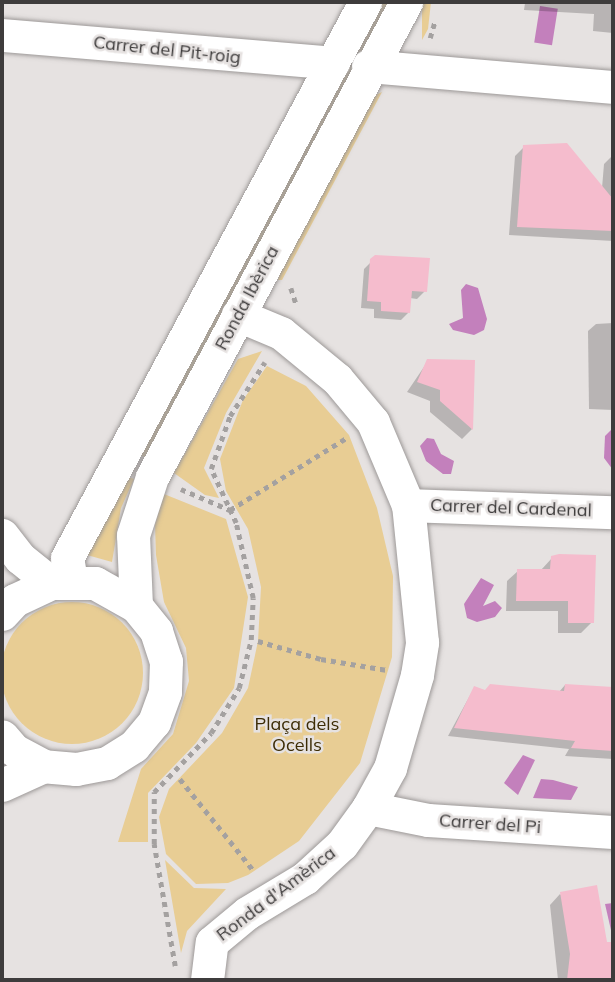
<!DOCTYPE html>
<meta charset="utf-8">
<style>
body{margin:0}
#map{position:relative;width:615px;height:982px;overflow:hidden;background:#e6e2e1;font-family:Mulish,sans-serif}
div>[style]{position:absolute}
.green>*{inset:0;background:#e8cd94}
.round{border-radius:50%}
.water>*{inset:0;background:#c380bc;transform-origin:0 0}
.shadow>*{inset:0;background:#0003}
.building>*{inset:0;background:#f5bccd}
.path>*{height:4.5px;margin-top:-2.25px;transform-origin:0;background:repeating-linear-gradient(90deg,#a4a1a0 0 5px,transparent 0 10px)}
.roads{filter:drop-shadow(0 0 2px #9d9998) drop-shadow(0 0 2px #9d9998)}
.minor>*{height:33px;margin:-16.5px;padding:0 16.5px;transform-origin:16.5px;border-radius:16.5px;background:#fff}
span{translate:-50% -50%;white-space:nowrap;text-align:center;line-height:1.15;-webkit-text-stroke:5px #e6e2e1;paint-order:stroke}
.street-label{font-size:18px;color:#3e3c3c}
.park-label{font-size:18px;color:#3c2c05}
.frame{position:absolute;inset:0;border:4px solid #3e3c3c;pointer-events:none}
</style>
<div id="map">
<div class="green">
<i style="clip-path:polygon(381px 2px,391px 2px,146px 458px,141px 455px)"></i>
<i style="clip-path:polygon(422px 2px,431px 2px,428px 29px,422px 40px)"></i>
<i style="clip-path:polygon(382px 92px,282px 280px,278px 280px,281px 265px,371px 97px)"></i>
<i style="clip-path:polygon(262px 351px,226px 413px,204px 468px,219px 498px,205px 495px,174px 473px,238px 359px)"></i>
<i style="clip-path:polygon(267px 366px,306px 386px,349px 435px,377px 508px,393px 576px,392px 657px,360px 763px,299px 841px,248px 875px,228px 883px,196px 884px,166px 854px,159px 817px,169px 789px,222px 733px,248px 688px,258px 641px,261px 587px,248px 529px,226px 491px,220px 459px,243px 400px)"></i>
<i style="clip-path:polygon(128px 477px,134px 479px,121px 508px,112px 562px,87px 555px)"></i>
<i style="clip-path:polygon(164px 494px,226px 519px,248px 597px,234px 688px,196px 743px,148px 793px,148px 842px,118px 842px,141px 769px,173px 734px,189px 681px,186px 648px,164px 602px,156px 555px,155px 525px)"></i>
<i class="round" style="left:1px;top:602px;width:142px;height:142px"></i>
<i style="clip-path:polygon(165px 860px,194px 888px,226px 889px,187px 931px,181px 953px)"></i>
</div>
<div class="water">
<i style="left:540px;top:6px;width:18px;height:37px;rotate:9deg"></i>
<i style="clip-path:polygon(466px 284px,478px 288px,487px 319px,484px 330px,474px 335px,453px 330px,449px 324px,463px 318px,461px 290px)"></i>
<i style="clip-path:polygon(613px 428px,613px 470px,604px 458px,605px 436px)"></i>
<i style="clip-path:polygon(427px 438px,434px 439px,441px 454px,454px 461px,451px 474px,443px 474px,426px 461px,420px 446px)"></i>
<i style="clip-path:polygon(481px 578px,494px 585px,483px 606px,495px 601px,502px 608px,495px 617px,477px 622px,467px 618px,464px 604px)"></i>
<i style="clip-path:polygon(523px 755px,535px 760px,518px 795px,504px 783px)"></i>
<i style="clip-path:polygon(541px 779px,553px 780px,578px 787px,571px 800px,533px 798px)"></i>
<i style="clip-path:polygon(613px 903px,613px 939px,605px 904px)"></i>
</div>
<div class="shadow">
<i style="clip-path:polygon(505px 2px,613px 2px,613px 33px,593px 31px,594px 14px,524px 10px,525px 3px)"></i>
<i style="clip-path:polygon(524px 147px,602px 188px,604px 164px,613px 155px,613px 241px,509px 235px,515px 156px)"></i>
<i style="clip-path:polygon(376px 257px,425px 291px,417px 299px,410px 298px,409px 312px,401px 320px,374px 318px,374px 309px,361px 308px,364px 269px)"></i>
<i style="clip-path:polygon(613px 323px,613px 410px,589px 409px,588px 331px,596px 324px)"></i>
<i style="clip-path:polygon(428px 361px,472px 429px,462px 439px,430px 412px,430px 401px,407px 392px)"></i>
<i style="clip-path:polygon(552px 558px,592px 622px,581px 633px,558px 633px,558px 611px,506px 611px,507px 581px,518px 571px,541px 570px)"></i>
<i style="clip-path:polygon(565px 685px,613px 688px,613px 759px,565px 756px,569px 749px,448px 736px,474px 688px,485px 692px,559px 692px)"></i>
<i style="clip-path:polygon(560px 894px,606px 943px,613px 944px,611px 980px,558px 980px,550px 905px)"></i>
</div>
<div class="building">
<i style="clip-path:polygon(567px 143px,613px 199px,613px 231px,517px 227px,523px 145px)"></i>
<i style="clip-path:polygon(375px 255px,430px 258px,427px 292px,412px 291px,410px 313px,381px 311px,381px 302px,367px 301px,370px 259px)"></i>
<i style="clip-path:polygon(427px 359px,475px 360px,473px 430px,440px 401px,440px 390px,417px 382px)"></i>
<i style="clip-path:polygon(559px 554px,596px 555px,594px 623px,568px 623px,568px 601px,516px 601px,517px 569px,550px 569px,551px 556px)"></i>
<i style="clip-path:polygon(490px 684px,564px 691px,565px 684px,613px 687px,613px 751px,571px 748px,575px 741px,454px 728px,474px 686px,485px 690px)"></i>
<i style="clip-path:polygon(597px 885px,607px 942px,613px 942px,613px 980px,567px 980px,570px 954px,560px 892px)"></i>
</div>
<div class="path">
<i style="left:430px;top:38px;width:19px;rotate:-74deg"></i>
<i style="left:291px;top:288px;width:16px;rotate:72deg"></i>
<i style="left:181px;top:489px;width:53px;rotate:23.2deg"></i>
<i style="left:230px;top:510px;width:137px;rotate:-31.8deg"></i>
<i style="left:258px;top:641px;width:66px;rotate:15.9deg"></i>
<i style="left:321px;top:659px;width:67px;rotate:9.5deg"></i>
<i style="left:180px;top:779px;width:118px;rotate:51.2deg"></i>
<i style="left:175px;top:966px;width:124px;rotate:-99.8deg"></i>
<i style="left:154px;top:844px;width:52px;rotate:-90deg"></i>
<i style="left:154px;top:792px;width:82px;rotate:-46deg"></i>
<i style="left:211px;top:733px;width:53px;rotate:-58.1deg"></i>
<i style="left:239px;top:688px;width:49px;rotate:-76deg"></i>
<i style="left:251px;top:640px;width:42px;rotate:-87.3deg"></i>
<i style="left:253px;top:598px;width:77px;rotate:-102.8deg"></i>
<i style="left:236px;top:523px;width:60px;rotate:-114.8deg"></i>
<i style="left:211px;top:469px;width:56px;rotate:-70.3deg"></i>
<i style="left:230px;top:416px;width:64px;rotate:-57.1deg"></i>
</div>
<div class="roads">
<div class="minor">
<i style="left:2px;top:35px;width:332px;rotate:4.8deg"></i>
<i style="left:368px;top:66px;width:246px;rotate:4.9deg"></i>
<i style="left:408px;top:505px;width:205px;rotate:2deg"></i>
<i style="left:2px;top:535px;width:29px;rotate:52deg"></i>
<i style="left:20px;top:558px;width:40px;rotate:39deg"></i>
<i style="left:71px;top:580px;width:22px;rotate:-100deg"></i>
<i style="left:67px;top:558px;width:631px;rotate:-61.81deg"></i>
<i style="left:136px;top:606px;width:71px;rotate:-92.4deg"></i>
<i style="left:133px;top:535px;width:61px;rotate:-71.9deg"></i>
<i style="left:152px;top:477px;width:539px;rotate:-61.86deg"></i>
<i style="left:2px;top:614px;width:19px;rotate:-47deg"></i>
<i style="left:15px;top:600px;width:40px;rotate:-25deg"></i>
<i style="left:51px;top:583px;width:44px"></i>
<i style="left:95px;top:583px;width:47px;rotate:29.3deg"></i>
<i style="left:136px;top:606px;width:32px;rotate:51deg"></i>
<i style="left:156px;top:631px;width:32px;rotate:72deg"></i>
<i style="left:166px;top:661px;width:31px;rotate:92deg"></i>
<i style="left:165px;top:692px;width:32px;rotate:110deg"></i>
<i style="left:154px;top:722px;width:31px;rotate:130deg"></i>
<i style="left:134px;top:746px;width:32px;rotate:148deg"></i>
<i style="left:107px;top:763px;width:32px;rotate:169deg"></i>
<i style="left:76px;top:769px;width:32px;rotate:-175deg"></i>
<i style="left:44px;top:766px;width:34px;rotate:-152deg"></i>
<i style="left:14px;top:750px;width:18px;rotate:-131deg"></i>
<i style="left:2px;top:785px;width:46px;rotate:-24.3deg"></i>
<i style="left:368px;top:808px;width:61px;rotate:11.3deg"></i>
<i style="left:428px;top:820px;width:185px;rotate:3.7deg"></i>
<i style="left:207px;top:980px;width:38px;rotate:-83deg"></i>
<i style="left:212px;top:942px;width:45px;rotate:-39.6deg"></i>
<i style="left:247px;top:913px;width:68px;rotate:-31.1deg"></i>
<i style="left:305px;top:878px;width:50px;rotate:-42.6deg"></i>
<i style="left:342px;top:844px;width:44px;rotate:-54.2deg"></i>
<i style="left:368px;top:808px;width:46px;rotate:-61.2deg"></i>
<i style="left:390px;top:768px;width:97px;rotate:-73.8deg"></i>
<i style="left:417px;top:675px;width:33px;rotate:-81deg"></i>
<i style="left:422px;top:642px;width:138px;rotate:-95.8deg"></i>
<i style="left:408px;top:505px;width:90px;rotate:-112.9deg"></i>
<i style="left:373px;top:422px;width:56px;rotate:-129.9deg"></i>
<i style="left:337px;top:379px;width:72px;rotate:-140.6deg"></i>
<i style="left:281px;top:333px;width:47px;rotate:-157.3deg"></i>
</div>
</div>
<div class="street-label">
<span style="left:167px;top:50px;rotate:6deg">Carrer del Pit-roig</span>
<span style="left:247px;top:298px;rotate:-62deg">Ronda Ibèrica</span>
<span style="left:511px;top:508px;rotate:2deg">Carrer del Cardenal</span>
<span style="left:490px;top:824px;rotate:4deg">Carrer del Pi</span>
<span style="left:276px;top:894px;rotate:-37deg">Ronda d'Amèrica</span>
</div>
<div class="park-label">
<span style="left:297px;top:735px">Plaça dels<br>Ocells</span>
</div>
<div class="frame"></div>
</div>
